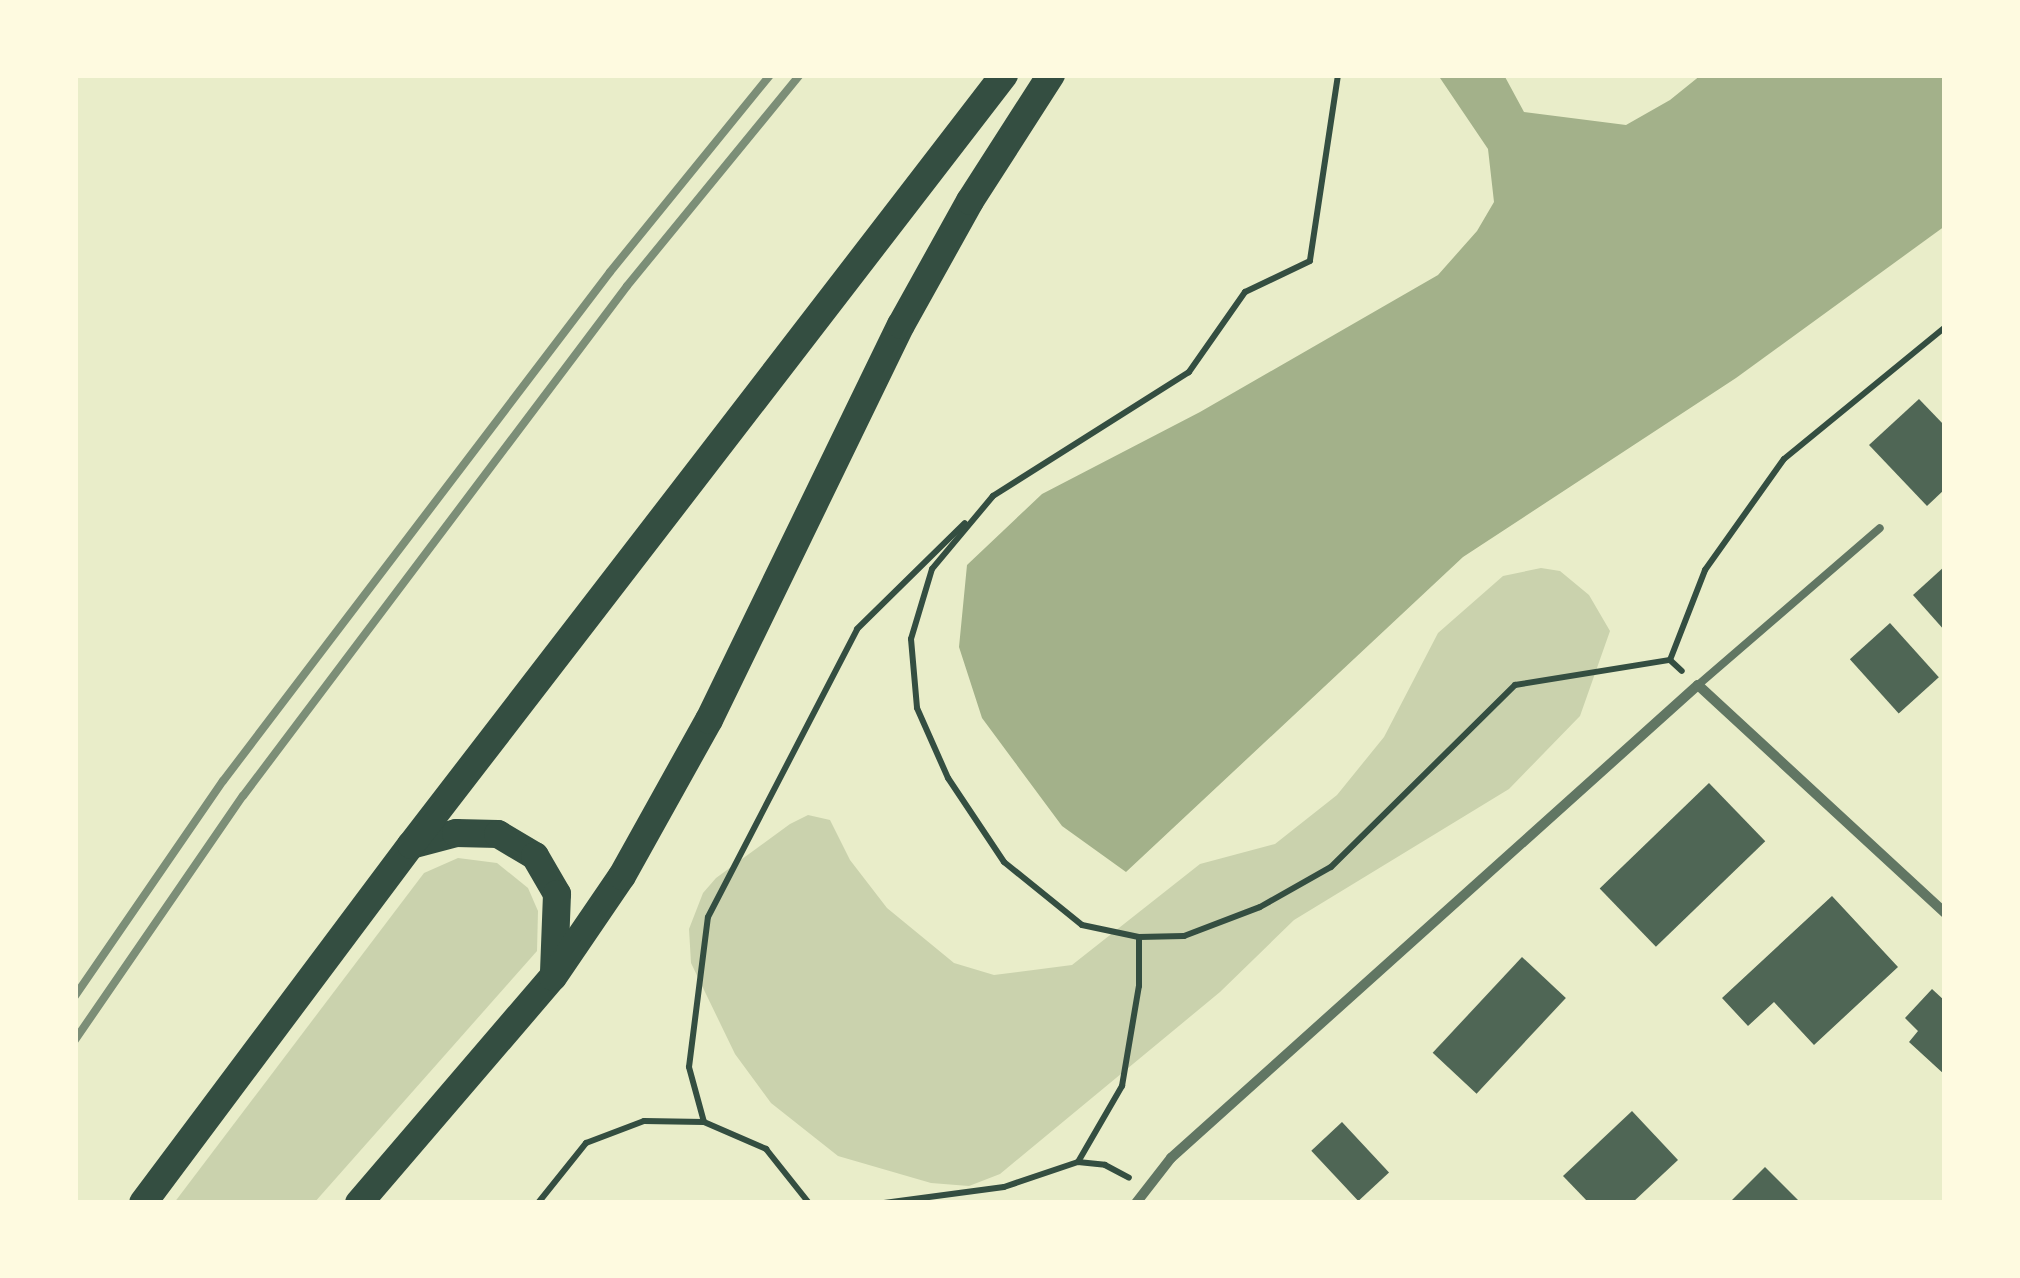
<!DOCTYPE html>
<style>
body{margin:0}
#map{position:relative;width:2020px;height:1278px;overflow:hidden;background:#e9edc9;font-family:Rubik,sans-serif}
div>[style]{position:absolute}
.green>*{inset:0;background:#cad2ad}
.water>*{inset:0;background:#a3b18a}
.building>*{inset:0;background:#4f6655;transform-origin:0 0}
.path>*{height:6px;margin:-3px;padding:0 3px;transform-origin:3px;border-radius:3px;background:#344e41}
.service>*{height:8px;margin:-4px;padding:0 4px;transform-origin:4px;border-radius:4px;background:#617663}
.minor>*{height:10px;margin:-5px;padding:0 5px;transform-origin:5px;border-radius:5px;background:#617663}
.trunk>*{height:28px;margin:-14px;padding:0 14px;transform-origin:14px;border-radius:14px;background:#344e41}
.rail>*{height:8px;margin:-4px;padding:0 4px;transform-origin:4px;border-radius:4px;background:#7c8e77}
span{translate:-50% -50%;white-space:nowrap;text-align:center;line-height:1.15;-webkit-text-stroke:8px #fefae0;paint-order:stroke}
.frame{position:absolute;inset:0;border:78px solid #fefae0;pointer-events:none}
</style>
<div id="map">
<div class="green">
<i style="clip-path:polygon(1541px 568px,1560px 571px,1589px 595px,1610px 631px,1580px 716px,1509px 789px,1294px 920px,1220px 992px,1000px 1174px,969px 1186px,931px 1183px,838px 1156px,771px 1103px,735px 1054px,691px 963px,689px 929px,703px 893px,716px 878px,790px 824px,808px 815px,830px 820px,850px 860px,887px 908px,954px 963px,994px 975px,1072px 965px,1200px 864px,1275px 844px,1337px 795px,1384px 737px,1438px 633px,1503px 576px)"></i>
<i style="clip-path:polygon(458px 858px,497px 863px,528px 888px,538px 911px,537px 951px,314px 1203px,174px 1203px,424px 873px)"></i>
</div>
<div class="water">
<i style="clip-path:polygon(1438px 75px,1504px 75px,1524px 112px,1626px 125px,1670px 100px,1701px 75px,1945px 75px,1945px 226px,1736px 378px,1463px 557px,1126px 872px,1062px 826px,982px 718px,959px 647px,967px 565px,1042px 494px,1200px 412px,1438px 275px,1477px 231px,1494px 202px,1488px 149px)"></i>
</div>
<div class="building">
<i style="clip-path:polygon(1919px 399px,1945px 426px,1945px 489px,1927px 506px,1869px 445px)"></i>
<i style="clip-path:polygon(1945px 566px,1945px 631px,1913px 595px)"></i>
<i style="left:1890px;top:623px;width:73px;height:54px;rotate:48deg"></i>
<i style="left:1709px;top:783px;width:81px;height:152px;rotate:46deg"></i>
<i style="clip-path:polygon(1832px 896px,1898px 967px,1814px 1045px,1774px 1002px,1748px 1026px,1722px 998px)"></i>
<i style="left:1522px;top:957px;width:60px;height:131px;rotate:43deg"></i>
<i style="clip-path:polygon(1932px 989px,1945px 1001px,1945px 1075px,1909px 1042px,1918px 1031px,1905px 1018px)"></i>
<i style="clip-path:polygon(1632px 1111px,1678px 1160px,1632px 1203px,1589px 1203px,1563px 1176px)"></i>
<i style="left:1342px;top:1122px;width:69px;height:42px;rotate:47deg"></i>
<i style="clip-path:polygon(1765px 1167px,1801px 1203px,1729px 1203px)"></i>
</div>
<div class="path">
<i style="left:1338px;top:75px;width:188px;rotate:98.6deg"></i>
<i style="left:1310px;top:261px;width:72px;rotate:154.5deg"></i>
<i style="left:1245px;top:292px;width:98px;rotate:125deg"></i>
<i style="left:1189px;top:372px;width:232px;rotate:147.7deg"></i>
<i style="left:993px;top:496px;width:95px;rotate:129.9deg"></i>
<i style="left:932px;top:569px;width:73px;rotate:106.7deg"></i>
<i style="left:911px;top:639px;width:69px;rotate:85deg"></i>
<i style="left:917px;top:708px;width:77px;rotate:66.1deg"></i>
<i style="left:948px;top:778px;width:101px;rotate:56.3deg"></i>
<i style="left:1004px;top:862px;width:100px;rotate:38.9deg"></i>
<i style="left:1082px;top:925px;width:58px;rotate:11.9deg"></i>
<i style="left:1139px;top:937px;width:45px;rotate:-1.3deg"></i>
<i style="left:1184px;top:936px;width:81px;rotate:-20.9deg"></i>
<i style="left:1260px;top:907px;width:81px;rotate:-29.4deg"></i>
<i style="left:1331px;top:867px;width:259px;rotate:-44.7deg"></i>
<i style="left:1515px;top:685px;width:157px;rotate:-9.2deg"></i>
<i style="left:1670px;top:660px;width:16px;rotate:43deg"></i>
<i style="left:1670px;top:660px;width:97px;rotate:-68.7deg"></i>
<i style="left:1705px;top:570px;width:136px;rotate:-54.6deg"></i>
<i style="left:1784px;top:459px;width:208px;rotate:-39.3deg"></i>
<i style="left:704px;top:1122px;width:57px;rotate:-105.3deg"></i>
<i style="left:689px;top:1067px;width:151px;rotate:-82.8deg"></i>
<i style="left:708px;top:917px;width:324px;rotate:-62.6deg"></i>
<i style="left:857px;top:629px;width:151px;rotate:-44.5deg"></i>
<i style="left:1078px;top:1162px;width:88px;rotate:-59.9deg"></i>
<i style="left:1122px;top:1086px;width:101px;rotate:-80.4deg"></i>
<i style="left:1139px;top:986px;width:49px;rotate:-90deg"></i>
<i style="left:538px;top:1203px;width:77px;rotate:-51.3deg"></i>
<i style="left:586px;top:1143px;width:62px;rotate:-20.8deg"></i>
<i style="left:644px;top:1121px;width:60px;rotate:1deg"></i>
<i style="left:704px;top:1122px;width:68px;rotate:23.5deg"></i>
<i style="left:766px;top:1149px;width:69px;rotate:51.5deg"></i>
<i style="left:884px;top:1203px;width:121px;rotate:-7.6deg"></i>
<i style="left:1004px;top:1187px;width:78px;rotate:-18.7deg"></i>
<i style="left:1078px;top:1162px;width:27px;rotate:6deg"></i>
<i style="left:1105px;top:1165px;width:27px;rotate:28deg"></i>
</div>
<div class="service">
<i style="left:1698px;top:685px;width:240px;rotate:-40.8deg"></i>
</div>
<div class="minor">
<i style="left:1136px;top:1203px;width:57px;rotate:-52.1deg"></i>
<i style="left:1171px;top:1158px;width:708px;rotate:-41.91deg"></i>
<i style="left:1698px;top:685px;width:336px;rotate:42.7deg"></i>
</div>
<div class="trunk">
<i style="left:411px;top:845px;width:47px;rotate:-14.9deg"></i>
<i style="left:456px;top:833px;width:42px;rotate:1.4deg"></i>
<i style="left:498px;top:834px;width:43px;rotate:30.7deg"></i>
<i style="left:535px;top:856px;width:44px;rotate:59.9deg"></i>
<i style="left:557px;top:894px;width:77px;rotate:92.2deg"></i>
<i style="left:143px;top:1203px;width:447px;rotate:-53.2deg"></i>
<i style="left:411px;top:845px;width:972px;rotate:-52.4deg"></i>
<i style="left:359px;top:1203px;width:298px;rotate:-49.4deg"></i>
<i style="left:553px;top:977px;width:122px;rotate:-55.7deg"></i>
<i style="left:622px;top:876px;width:179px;rotate:-60.9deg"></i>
<i style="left:709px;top:720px;width:439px;rotate:-64.1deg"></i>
<i style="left:901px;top:325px;width:142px;rotate:-60.9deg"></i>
<i style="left:970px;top:201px;width:150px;rotate:-57.3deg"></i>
</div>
<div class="rail">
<i style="left:75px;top:996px;width:261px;rotate:-55.5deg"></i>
<i style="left:223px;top:781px;width:639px;rotate:-52.75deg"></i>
<i style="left:610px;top:272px;width:254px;rotate:-50.9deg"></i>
<i style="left:75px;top:1040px;width:296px;rotate:-55.5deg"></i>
<i style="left:243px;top:796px;width:638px;rotate:-53.02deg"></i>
<i style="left:627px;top:286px;width:273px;rotate:-50.7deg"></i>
</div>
<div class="frame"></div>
</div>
